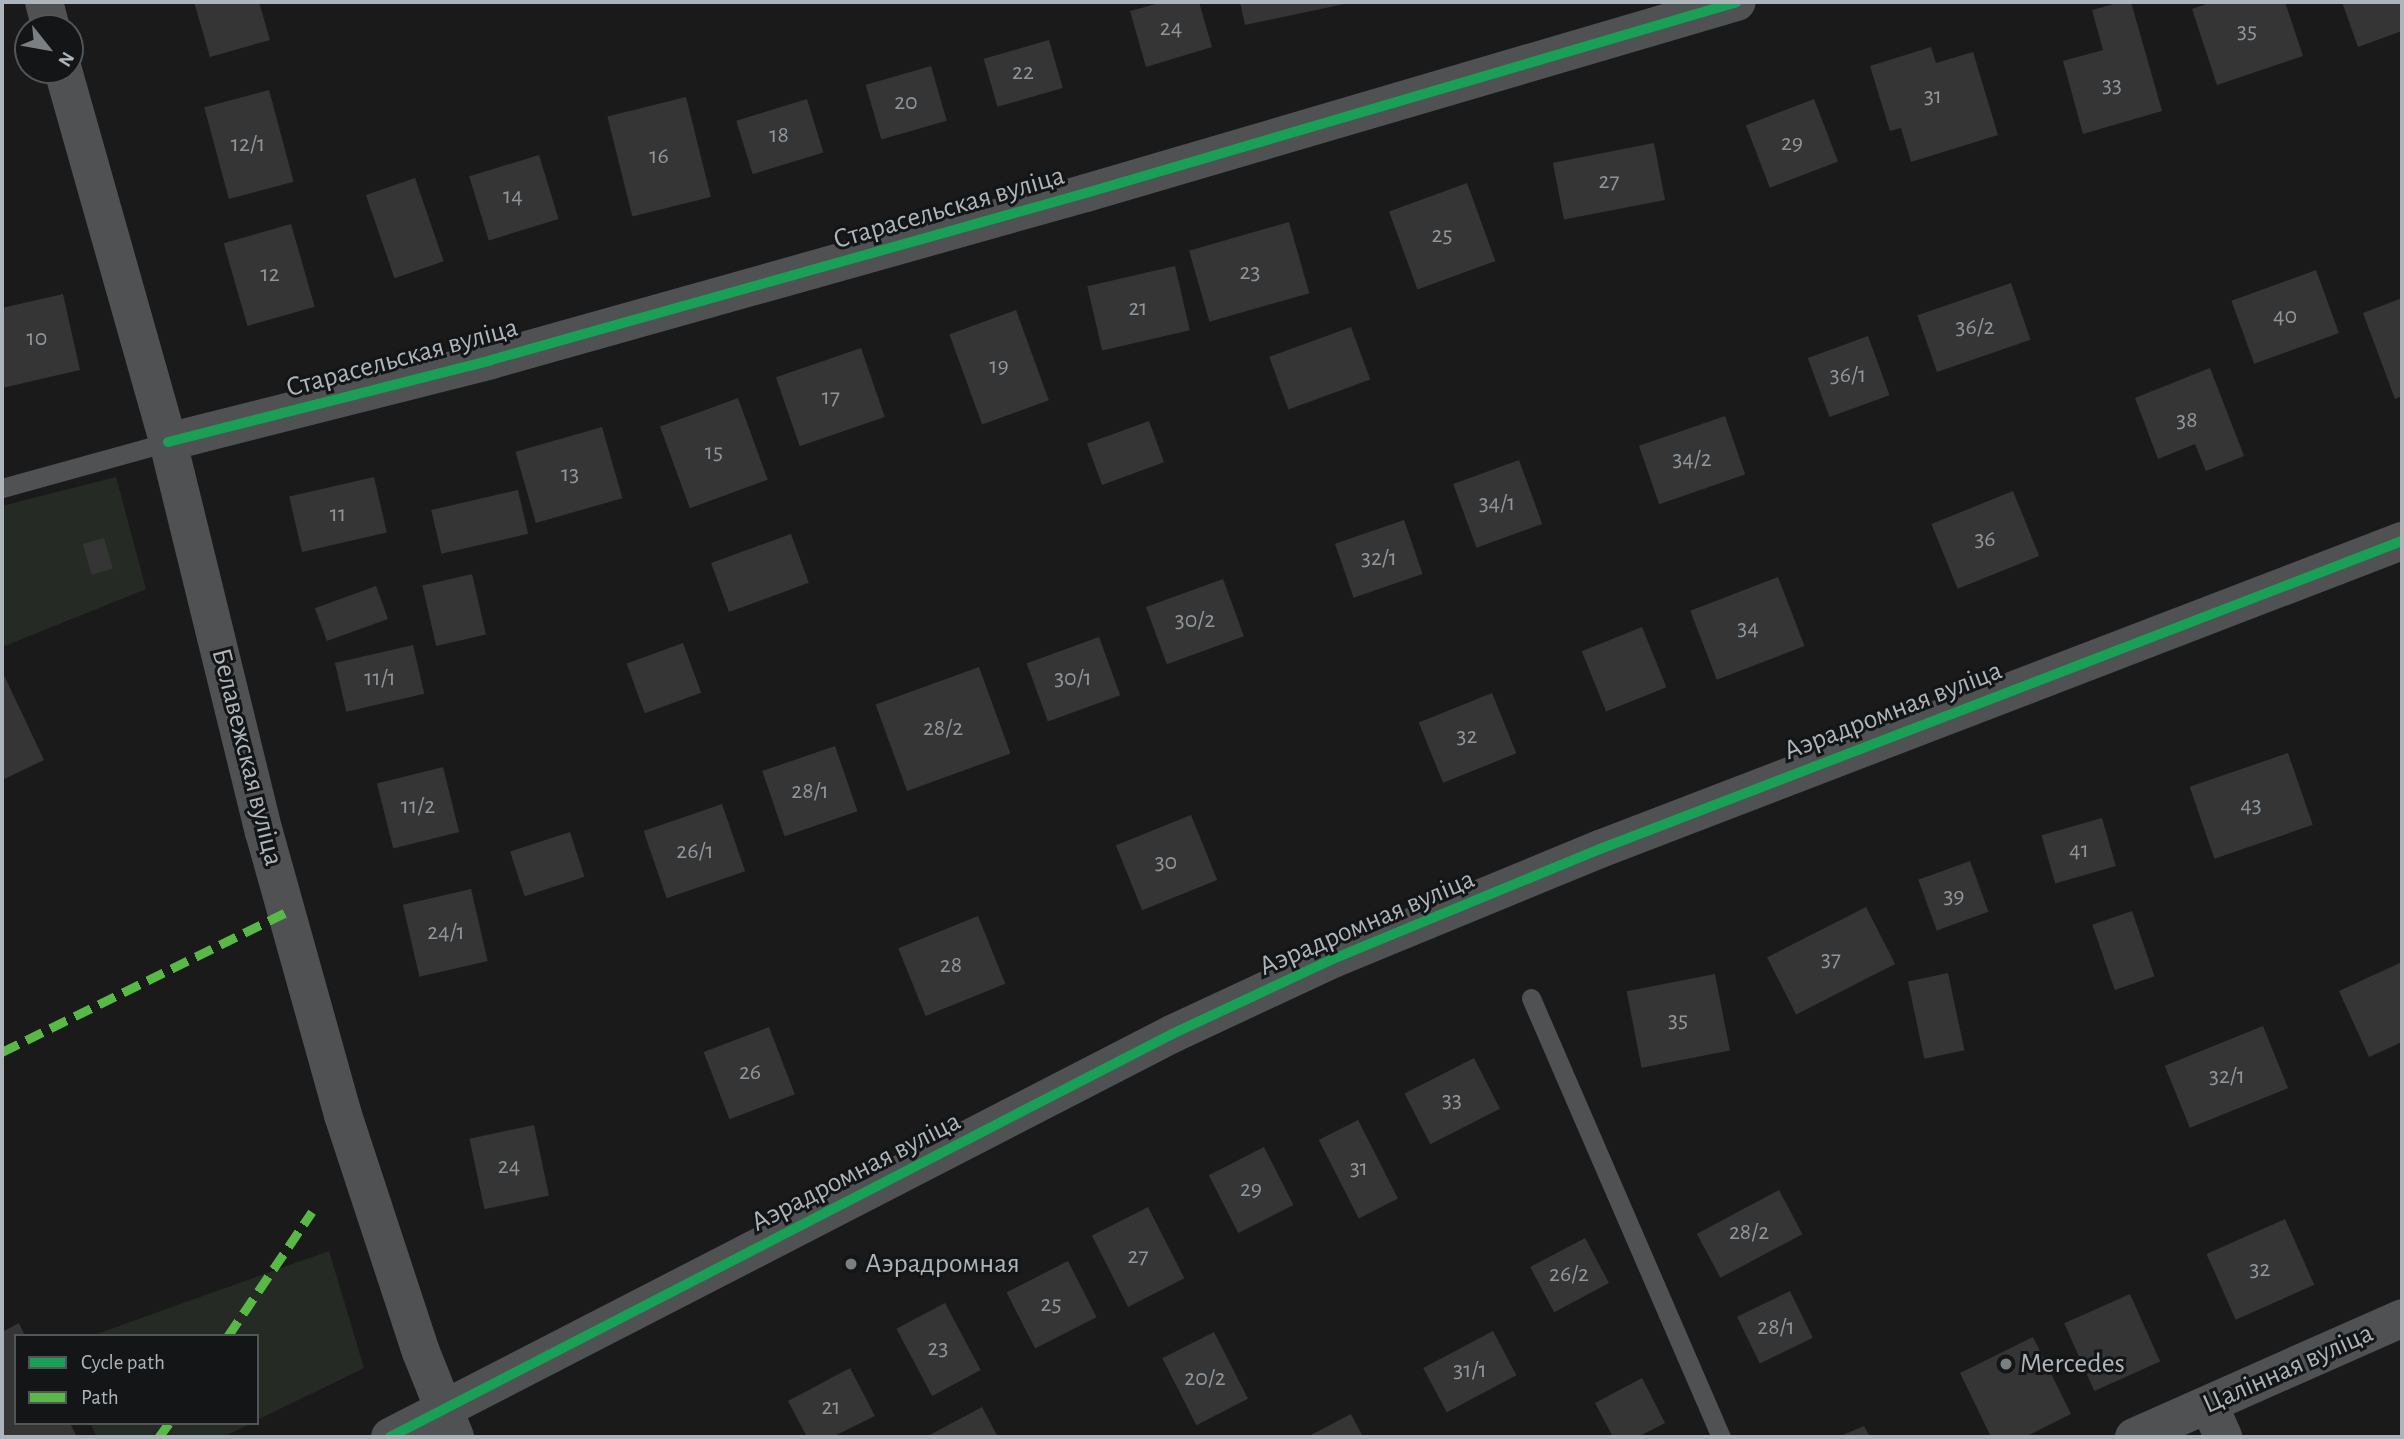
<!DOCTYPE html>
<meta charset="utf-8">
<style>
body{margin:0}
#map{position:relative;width:2404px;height:1439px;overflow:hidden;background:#1a1a1a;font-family:"Alegreya Sans",sans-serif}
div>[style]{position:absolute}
.green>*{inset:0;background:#252b24}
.building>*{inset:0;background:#353536;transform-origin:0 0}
.lane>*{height:19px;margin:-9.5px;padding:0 9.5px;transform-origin:9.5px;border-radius:9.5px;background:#4f5153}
.street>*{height:38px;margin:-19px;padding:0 19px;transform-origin:19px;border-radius:19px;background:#4f5153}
.quiet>*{height:9px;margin-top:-4.5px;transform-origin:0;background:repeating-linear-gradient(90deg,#58b947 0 18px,transparent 0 27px)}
.cycleway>*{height:10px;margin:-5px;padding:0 5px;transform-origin:5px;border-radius:5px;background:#1a9f57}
.dots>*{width:19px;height:19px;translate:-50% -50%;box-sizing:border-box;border:4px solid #141516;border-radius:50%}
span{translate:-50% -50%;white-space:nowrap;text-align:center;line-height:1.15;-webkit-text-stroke:6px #141516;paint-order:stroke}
.number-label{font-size:24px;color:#8f9599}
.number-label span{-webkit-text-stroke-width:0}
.street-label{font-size:28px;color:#adb5ba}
.poi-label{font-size:28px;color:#adb5ba}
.left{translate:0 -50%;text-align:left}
.frame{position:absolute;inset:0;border:4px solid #adb5ba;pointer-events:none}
.legend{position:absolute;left:14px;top:1334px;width:245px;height:91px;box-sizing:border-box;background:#141516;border:2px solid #515558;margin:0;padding:9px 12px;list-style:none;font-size:21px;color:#adb5ba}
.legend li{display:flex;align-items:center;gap:14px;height:35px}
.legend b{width:35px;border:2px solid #515558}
.north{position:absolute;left:14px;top:14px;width:70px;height:70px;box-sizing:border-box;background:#141516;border:2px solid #515558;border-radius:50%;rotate:121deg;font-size:19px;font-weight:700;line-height:28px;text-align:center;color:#adb5ba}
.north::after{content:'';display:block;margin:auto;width:24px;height:32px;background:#7a7f82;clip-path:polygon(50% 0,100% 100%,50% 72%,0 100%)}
</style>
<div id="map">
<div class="green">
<i style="clip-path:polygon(116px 477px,146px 589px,2px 647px,2px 506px)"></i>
<i style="clip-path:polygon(329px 1251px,364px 1368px,257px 1420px,257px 1336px,91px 1336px)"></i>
<i style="clip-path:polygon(90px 1423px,252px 1423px,223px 1437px,97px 1437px)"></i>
</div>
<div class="building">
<i style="clip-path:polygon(194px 2px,259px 2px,270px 40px,210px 57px)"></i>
<i style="clip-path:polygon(1163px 2px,1199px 2px,1212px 47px,1146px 67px,1130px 11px)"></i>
<i style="clip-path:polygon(1240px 2px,1349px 2px,1349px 3px,1245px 25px)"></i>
<i style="clip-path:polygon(2121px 2px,2131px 2px,2162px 111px,2083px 134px,2063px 61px,2103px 50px,2092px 10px)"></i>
<i style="clip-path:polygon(2212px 2px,2285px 2px,2303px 56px,2217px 85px,2192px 9px)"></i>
<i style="clip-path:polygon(2342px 2px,2402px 2px,2402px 31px,2358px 47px)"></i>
<i style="left:1049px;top:40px;width:50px;height:68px;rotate:74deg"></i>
<i style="clip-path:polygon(1931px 47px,1936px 63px,1973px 52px,1998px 135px,1911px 162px,1901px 128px,1890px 131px,1870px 66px)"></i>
<i style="left:931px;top:66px;width:57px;height:68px;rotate:74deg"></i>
<i style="left:269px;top:90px;width:95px;height:67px;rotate:75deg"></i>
<i style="left:686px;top:97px;width:103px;height:81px;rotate:76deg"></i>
<i style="left:807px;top:99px;width:56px;height:74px;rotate:73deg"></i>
<i style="left:1814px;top:99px;width:67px;height:73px;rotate:69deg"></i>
<i style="left:1654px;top:143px;width:58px;height:103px;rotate:79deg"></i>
<i style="left:539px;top:155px;width:67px;height:73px;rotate:73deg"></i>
<i style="left:415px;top:178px;width:88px;height:52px;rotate:71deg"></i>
<i style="left:1467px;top:183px;width:83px;height:83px;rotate:70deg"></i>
<i style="left:1289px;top:222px;width:74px;height:104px;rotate:74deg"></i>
<i style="left:291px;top:224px;width:86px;height:70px;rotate:74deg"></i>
<i style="left:1175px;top:266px;width:66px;height:90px;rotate:77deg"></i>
<i style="left:2316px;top:270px;width:67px;height:90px;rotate:70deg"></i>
<i style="left:2011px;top:283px;width:60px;height:99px;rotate:71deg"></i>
<i style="clip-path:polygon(63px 294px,80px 370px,2px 388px,2px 308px)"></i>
<i style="clip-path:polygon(2402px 298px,2402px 396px,2395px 399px,2363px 313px)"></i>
<i style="left:1016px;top:310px;width:96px;height:71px;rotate:70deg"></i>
<i style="left:1351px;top:327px;width:56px;height:87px;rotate:70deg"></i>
<i style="left:1868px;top:336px;width:63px;height:64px;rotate:70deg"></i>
<i style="left:861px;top:348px;width:73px;height:90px;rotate:71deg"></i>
<i style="clip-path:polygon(2210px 368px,2244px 456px,2206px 471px,2195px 444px,2158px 459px,2135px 398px)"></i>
<i style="left:738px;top:398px;width:87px;height:83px;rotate:70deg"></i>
<i style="left:1725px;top:416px;width:62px;height:91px;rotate:71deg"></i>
<i style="left:1149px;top:421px;width:44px;height:66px;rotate:70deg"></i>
<i style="left:602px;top:427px;width:74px;height:90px;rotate:74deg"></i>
<i style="left:1519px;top:460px;width:68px;height:70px;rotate:70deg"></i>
<i style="left:374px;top:477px;width:57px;height:87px;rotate:77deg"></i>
<i style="left:518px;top:490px;width:45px;height:89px;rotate:77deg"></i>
<i style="left:2013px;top:491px;width:70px;height:88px;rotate:68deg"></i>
<i style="left:1404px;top:520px;width:57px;height:73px;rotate:71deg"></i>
<i style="left:791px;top:534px;width:52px;height:85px;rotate:70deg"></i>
<i style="left:104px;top:538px;width:32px;height:22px;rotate:74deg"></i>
<i style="left:472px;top:574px;width:62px;height:51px;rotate:77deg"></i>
<i style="left:1778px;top:577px;width:74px;height:94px;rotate:69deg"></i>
<i style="left:1223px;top:579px;width:61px;height:82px;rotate:70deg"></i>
<i style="left:376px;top:586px;width:35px;height:65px;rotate:70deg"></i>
<i style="left:1642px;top:627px;width:65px;height:65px;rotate:68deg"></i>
<i style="left:1099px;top:637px;width:62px;height:77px;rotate:70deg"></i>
<i style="left:683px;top:643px;width:53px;height:60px;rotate:70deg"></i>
<i style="left:413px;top:645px;width:50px;height:80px;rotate:77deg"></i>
<i style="left:979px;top:667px;width:92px;height:110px;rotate:70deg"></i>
<i style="clip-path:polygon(2px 671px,44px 760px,2px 780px)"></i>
<i style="left:1492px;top:693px;width:65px;height:79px;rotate:68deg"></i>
<i style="left:835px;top:746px;width:69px;height:77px;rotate:71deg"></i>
<i style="left:2288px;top:753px;width:76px;height:104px;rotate:71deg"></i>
<i style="left:443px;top:767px;width:67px;height:68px;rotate:76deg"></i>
<i style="left:722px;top:804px;width:71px;height:83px;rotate:71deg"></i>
<i style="left:1191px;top:815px;width:70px;height:81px;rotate:68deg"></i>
<i style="left:2102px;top:818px;width:50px;height:63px;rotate:74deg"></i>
<i style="left:570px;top:832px;width:47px;height:63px;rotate:72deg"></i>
<i style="left:1970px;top:861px;width:54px;height:55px;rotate:70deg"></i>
<i style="left:471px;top:889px;width:74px;height:70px;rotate:77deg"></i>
<i style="left:1866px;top:907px;width:64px;height:111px;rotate:63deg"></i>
<i style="left:2132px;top:911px;width:69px;height:42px;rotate:71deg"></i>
<i style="left:978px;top:916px;width:73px;height:86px;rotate:68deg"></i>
<i style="clip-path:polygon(2402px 962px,2402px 1042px,2369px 1057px,2339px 991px)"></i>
<i style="left:1948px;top:973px;width:79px;height:41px;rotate:78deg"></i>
<i style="left:1715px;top:974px;width:78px;height:90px;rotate:79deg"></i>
<i style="left:2263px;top:1026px;width:67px;height:106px;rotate:68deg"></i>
<i style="left:769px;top:1027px;width:72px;height:70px;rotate:69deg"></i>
<i style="left:1474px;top:1058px;width:57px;height:78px;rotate:63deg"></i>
<i style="left:1358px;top:1120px;width:88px;height:44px;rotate:63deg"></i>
<i style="left:534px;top:1125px;width:72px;height:66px;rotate:78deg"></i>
<i style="left:1264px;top:1147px;width:65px;height:62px;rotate:63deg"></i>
<i style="left:1779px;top:1190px;width:50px;height:93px;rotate:62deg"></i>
<i style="left:1148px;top:1207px;width:80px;height:63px;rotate:63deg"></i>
<i style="left:2285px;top:1219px;width:72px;height:86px;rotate:66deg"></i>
<i style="left:1585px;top:1238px;width:51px;height:62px;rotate:62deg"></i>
<i style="left:1068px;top:1261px;width:63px;height:69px;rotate:63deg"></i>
<i style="left:1790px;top:1291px;width:52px;height:59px;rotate:64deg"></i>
<i style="left:2130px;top:1294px;width:74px;height:72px;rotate:66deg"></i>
<i style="left:945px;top:1303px;width:76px;height:55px;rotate:62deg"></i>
<i style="clip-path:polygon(19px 1323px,25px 1336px,16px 1336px,16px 1423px,70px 1423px,77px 1437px,2px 1437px,2px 1332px)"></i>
<i style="left:1493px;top:1331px;width:50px;height:79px;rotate:62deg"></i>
<i style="left:1214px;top:1332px;width:75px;height:58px;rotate:63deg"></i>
<i style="clip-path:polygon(2033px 1337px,2071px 1414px,2025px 1437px,1991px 1437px,1960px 1373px)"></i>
<i style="clip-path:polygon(850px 1368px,875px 1416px,832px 1437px,807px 1437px,788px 1401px)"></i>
<i style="clip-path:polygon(1642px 1378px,1665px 1423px,1638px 1437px,1613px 1437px,1595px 1403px)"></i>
<i style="clip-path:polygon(982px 1407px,998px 1437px,926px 1437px)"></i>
<i style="clip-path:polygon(1351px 1414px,1363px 1437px,1307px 1437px)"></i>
<i style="clip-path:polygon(1864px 1426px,1870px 1437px,1838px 1437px)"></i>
</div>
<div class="lane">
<i style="left:2px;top:488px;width:172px;rotate:-15.5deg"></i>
<i style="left:1531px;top:998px;width:478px;rotate:66.6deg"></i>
</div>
<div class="street">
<i style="left:44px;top:2px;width:27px;rotate:75deg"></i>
<i style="left:63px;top:70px;width:387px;rotate:74.2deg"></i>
<i style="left:168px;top:442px;width:402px;rotate:76.2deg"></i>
<i style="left:264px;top:832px;width:294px;rotate:74.4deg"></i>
<i style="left:343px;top:1115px;width:250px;rotate:71.8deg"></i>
<i style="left:421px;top:1352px;width:92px;rotate:68.2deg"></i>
<i style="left:168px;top:442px;width:333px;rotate:-14.2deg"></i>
<i style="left:491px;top:360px;width:618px;rotate:-15.68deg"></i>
<i style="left:1086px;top:193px;width:678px;rotate:-16.35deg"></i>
<i style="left:2209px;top:1405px;width:35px;rotate:66deg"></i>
<i style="left:390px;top:1437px;width:880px;rotate:-27.26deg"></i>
<i style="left:1172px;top:1034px;width:178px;rotate:-25deg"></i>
<i style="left:1333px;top:959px;width:289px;rotate:-22.4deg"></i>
<i style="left:1600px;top:849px;width:859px;rotate:-21.01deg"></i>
<i style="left:2134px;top:1437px;width:293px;rotate:-23.9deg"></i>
</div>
<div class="quiet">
<i style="left:2px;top:1052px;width:318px;rotate:-26.2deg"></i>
<i style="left:228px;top:1336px;width:150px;rotate:-55.9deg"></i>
<i style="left:159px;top:1437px;width:17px;rotate:-54deg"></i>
</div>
<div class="cycleway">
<i style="left:168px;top:442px;width:333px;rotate:-14.2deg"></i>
<i style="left:491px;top:360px;width:618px;rotate:-15.68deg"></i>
<i style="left:1086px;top:193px;width:678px;rotate:-16.35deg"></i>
<i style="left:390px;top:1437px;width:880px;rotate:-27.26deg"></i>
<i style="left:1172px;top:1034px;width:178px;rotate:-25deg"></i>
<i style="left:1333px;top:959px;width:289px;rotate:-22.4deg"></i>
<i style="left:1600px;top:849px;width:859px;rotate:-21.01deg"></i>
</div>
<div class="dots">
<i style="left:851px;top:1264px;background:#7a7f82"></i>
<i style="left:2006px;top:1364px;background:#7a7f82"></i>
</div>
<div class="number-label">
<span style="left:1171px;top:29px">24</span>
<span style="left:2247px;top:32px">35</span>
<span style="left:1023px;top:73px">22</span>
<span style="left:2112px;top:86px">33</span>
<span style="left:1933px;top:97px">31</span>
<span style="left:906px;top:103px">20</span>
<span style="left:779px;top:136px">18</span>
<span style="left:1792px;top:144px">29</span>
<span style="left:248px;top:145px">12/1</span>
<span style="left:659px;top:157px">16</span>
<span style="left:1609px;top:182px">27</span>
<span style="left:513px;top:197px">14</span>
<span style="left:1442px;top:236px">25</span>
<span style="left:1250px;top:273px">23</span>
<span style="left:270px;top:275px">12</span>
<span style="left:1138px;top:309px">21</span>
<span style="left:2285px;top:317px">40</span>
<span style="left:1975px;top:328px">36/2</span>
<span style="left:37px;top:339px">10</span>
<span style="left:999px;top:367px">19</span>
<span style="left:1848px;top:376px">36/1</span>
<span style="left:831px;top:398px">17</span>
<span style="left:2187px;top:421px">38</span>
<span style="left:714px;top:453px">15</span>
<span style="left:1692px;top:460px">34/2</span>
<span style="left:570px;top:475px">13</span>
<span style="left:1497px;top:504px">34/1</span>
<span style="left:338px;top:515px">11</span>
<span style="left:1985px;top:540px">36</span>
<span style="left:1379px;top:559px">32/1</span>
<span style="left:1195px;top:621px">30/2</span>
<span style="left:1748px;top:629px">34</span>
<span style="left:380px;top:679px">11/1</span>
<span style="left:1073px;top:679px">30/1</span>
<span style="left:943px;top:729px">28/2</span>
<span style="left:1467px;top:737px">32</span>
<span style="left:810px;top:792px">28/1</span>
<span style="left:2251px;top:806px">43</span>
<span style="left:418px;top:807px">11/2</span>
<span style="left:2079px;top:851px">41</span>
<span style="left:695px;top:852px">26/1</span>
<span style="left:1166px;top:863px">30</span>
<span style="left:1954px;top:897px">39</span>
<span style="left:446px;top:933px">24/1</span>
<span style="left:1831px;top:960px">37</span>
<span style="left:951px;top:966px">28</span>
<span style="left:1678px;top:1021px">35</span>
<span style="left:750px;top:1073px">26</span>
<span style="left:2227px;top:1077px">32/1</span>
<span style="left:1452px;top:1101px">33</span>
<span style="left:509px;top:1167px">24</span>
<span style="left:1359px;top:1169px">31</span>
<span style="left:1251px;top:1190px">29</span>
<span style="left:1749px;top:1233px">28/2</span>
<span style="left:1138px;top:1257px">27</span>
<span style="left:2260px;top:1270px">32</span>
<span style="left:1569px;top:1275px">26/2</span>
<span style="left:1051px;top:1305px">25</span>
<span style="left:1776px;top:1328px">28/1</span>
<span style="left:938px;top:1349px">23</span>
<span style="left:1470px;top:1371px">31/1</span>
<span style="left:1205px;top:1379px">20/2</span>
<span style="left:831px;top:1408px">21</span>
</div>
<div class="street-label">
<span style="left:949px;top:208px;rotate:-16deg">Старасельская вуліца</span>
<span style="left:402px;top:358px;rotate:-15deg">Старасельская вуліца</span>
<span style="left:1893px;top:711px;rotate:-21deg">Аэрадромная вуліца</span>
<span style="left:247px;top:757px;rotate:76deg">Белавежская вуліца</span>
<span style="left:1367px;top:923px;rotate:-23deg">Аэрадромная вуліца</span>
<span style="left:856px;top:1172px;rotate:-27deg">Аэрадромная вуліца</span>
<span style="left:2288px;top:1369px;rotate:-24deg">Цалінная вуліца</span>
</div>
<div class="poi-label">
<span class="left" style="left:865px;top:1264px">Аэрадромная</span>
<span class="left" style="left:2020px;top:1364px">Mercedes</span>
</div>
<div class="frame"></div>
<ul class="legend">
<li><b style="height:9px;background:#1a9f57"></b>Cycle path</li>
<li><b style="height:9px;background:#58b947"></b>Path</li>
</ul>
<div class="north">N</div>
</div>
